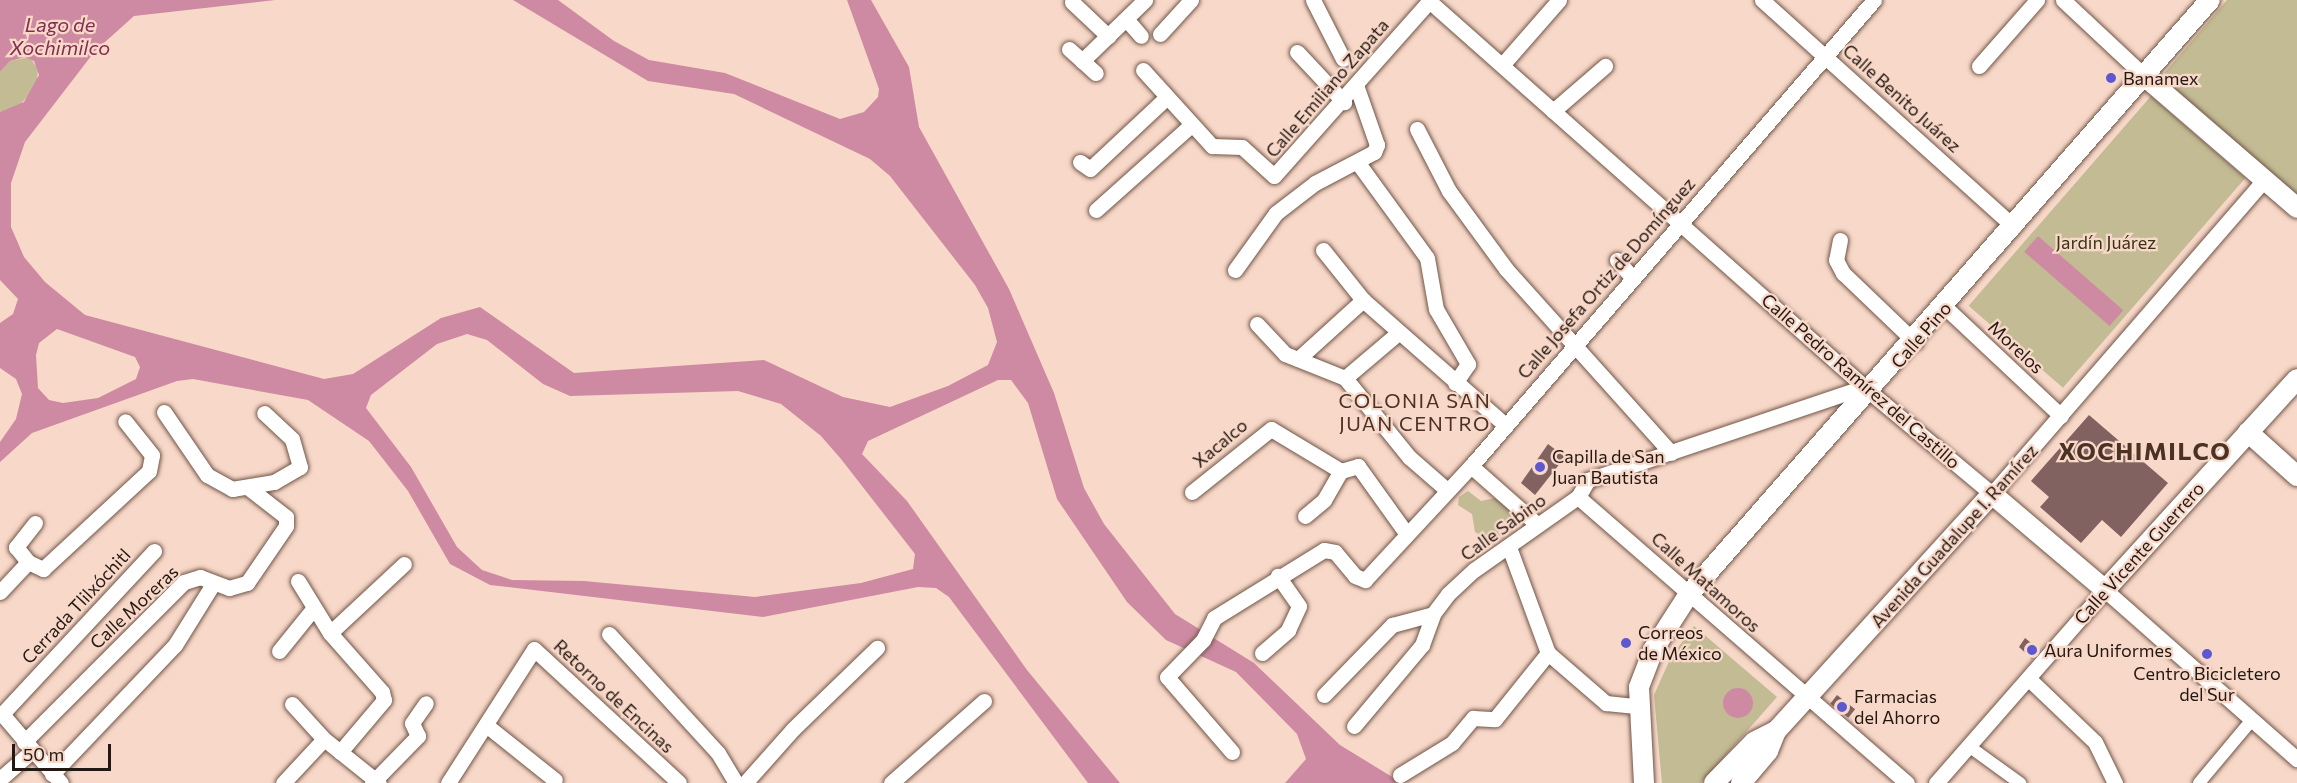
<!DOCTYPE html>
<meta charset="utf-8">
<style>
body{margin:0}
#map{position:relative;width:2297px;height:783px;overflow:hidden;background:#f8d8c8;font-family:Commissioner,sans-serif}
div>[style]{position:absolute}
.green>*{inset:0;background:#c3bb94;transform-origin:0 0}
.water>*{inset:0;background:#ce8aa2;transform-origin:0 0}
.round{border-radius:50%}
.building>*{inset:0;background:#826260;transform-origin:0 0}
.roads{filter:drop-shadow(0 0 2px #705548) drop-shadow(0 0 2px #705548)}
.pedestrian>*{height:12px;margin:-6px;padding:0 6px;transform-origin:6px;border-radius:6px;background:#fff}
.minor>*{height:15px;margin:-7.5px;padding:0 7.5px;transform-origin:7.5px;border-radius:7.5px;background:#fff}
.tertiary>*{height:20px;margin:-10px;padding:0 10px;transform-origin:10px;border-radius:10px;background:#fff}
.dots>*{width:16px;height:16px;translate:-50% -50%;box-sizing:border-box;border:3px solid #f8d8c8;border-radius:50%}
span{translate:-50% -50%;white-space:nowrap;text-align:center;line-height:1.15;-webkit-text-stroke:4.5px #f8d8c8;paint-order:stroke}
.poi-label{font-size:18px;color:#231812}
.left{translate:0 -50%;text-align:left}
.street-label{font-size:18px;color:#231812}
.park-label{font-size:18px;color:#383314}
.water-label{font-size:20px;color:#802e51;font-style:italic}
.neighbourhood-label{font-size:20px;color:#4a3225;letter-spacing:1.5px}
.district-label{font-size:24px;color:#4a3225;font-weight:700;letter-spacing:1.5px}
.scale{position:absolute;left:12px;top:744px;width:99px;height:27px;box-sizing:border-box;border:3px solid #231812;border-top:0;padding-left:8px;font-size:18px;line-height:21px;white-space:nowrap;color:#231812;-webkit-text-stroke:4px #f8d8c8;paint-order:stroke}
</style>
<div id="map">
<div class="green">
<i style="clip-path:polygon(2227px 0,2297px 0,2297px 197px,2161px 77px)"></i>
<i style="clip-path:polygon(30px 57px,38px 70px,36px 87px,17px 108px,0 112px,0 72px,10px 61px)"></i>
<i style="left:2151px;top:96px;width:125px;height:278px;rotate:41deg"></i>
<i style="clip-path:polygon(1468px 491px,1481px 501px,1495px 498px,1511px 509px,1514px 522px,1508px 534px,1487px 540px,1475px 532px,1472px 514px,1458px 505px,1459px 497px)"></i>
<i style="clip-path:polygon(1694px 626px,1777px 697px,1701px 783px,1662px 783px,1654px 695px,1671px 657px)"></i>
</div>
<div class="water">
<i style="clip-path:polygon(evenodd,0 0,275px 0,134px 16px,95px 51px,25px 142px,11px 183px,11px 227px,24px 257px,45px 282px,85px 315px,324px 379px,353px 374px,441px 318px,480px 307px,574px 373px,764px 360px,843px 397px,890px 407px,948px 386px,988px 365px,997px 342px,988px 308px,975px 285px,890px 176px,870px 159px,734px 94px,648px 81px,513px 0,558px 0,614px 41px,649px 60px,725px 73px,840px 119px,864px 112px,878px 97px,879px 89px,847px 0,871px 0,909px 67px,919px 127px,1009px 289px,1054px 393px,1084px 488px,1104px 524px,1175px 614px,1254px 663px,1340px 745px,1402px 783px,1285px 783px,1306px 759px,1297px 734px,1236px 672px,1166px 640px,1127px 602px,1057px 499px,1028px 403px,1011px 380px,998px 380px,868px 441px,862px 454px,907px 501px,1027px 670px,1120px 783px,1088px 783px,949px 597px,936px 588px,918px 587px,763px 617px,490px 585px,450px 564px,408px 491px,369px 441px,308px 400px,193px 379px,177px 381px,32px 433px,0 462px,0 442px,16px 419px,22px 394px,16px 379px,0 368px,0 323px,13px 314px,18px 299px,0 280px,0 112px,24px 102px,39px 75px,34px 61px,25px 57px,10px 61px,0 72px,0 0,57px 329px,135px 357px,140px 367px,136px 379px,98px 398px,63px 403px,49px 400px,38px 388px,36px 355px,39px 343px,57px 329px,0 0,467px 334px,487px 340px,543px 384px,570px 396px,738px 391px,781px 404px,821px 436px,841px 459px,915px 554px,913px 569px,861px 583px,755px 597px,584px 581px,512px 580px,482px 570px,457px 547px,411px 467px,366px 408px,371px 395px,437px 344px,467px 334px)"></i>
<i style="left:2038px;top:236px;width:113px;height:21px;rotate:41deg"></i>
<i class="round" style="left:1723px;top:688px;width:30px;height:30px"></i>
</div>
<div class="building">
<i style="clip-path:polygon(2089px 415px,2168px 483px,2121px 537px,2102px 520px,2081px 543px,2040px 507px,2049px 497px,2031px 481px)"></i>
<i style="clip-path:polygon(1548px 444px,1565px 457px,1535px 495px,1521px 483px)"></i>
<i style="clip-path:polygon(2025px 638px,2040px 650px,2032px 659px,2019px 647px)"></i>
<i style="left:1837px;top:695px;width:23px;height:11px;rotate:38deg"></i>
</div>
<div class="roads">
<div class="pedestrian">
<i style="left:1970px;top:747px;width:62px;rotate:35.8deg"></i>
<i style="left:2199px;top:783px;width:81px;rotate:-50deg"></i>
</div>
<div class="minor">
<i style="left:1313px;top:0;width:66px;rotate:63deg"></i>
<i style="left:1428px;top:0;width:591px;rotate:41.57deg"></i>
<i style="left:1870px;top:392px;width:159px;rotate:39.9deg"></i>
<i style="left:1992px;top:494px;width:415px;rotate:-49.1deg"></i>
<i style="left:1762px;top:0;width:339px;rotate:42deg"></i>
<i style="left:2063px;top:0;width:108px;rotate:43.1deg"></i>
<i style="left:1072px;top:2px;width:50px;rotate:43.4deg"></i>
<i style="left:1127px;top:20px;width:21px;rotate:49deg"></i>
<i style="left:1160px;top:34px;width:46px;rotate:-47.6deg"></i>
<i style="left:1069px;top:49px;width:36px;rotate:42deg"></i>
<i style="left:1297px;top:52px;width:69px;rotate:46.8deg"></i>
<i style="left:1082px;top:61px;width:88px;rotate:-44.1deg"></i>
<i style="left:1503px;top:64px;width:85px;rotate:-48.8deg"></i>
<i style="left:1979px;top:66px;width:88px;rotate:-48.7deg"></i>
<i style="left:1143px;top:70px;width:103px;rotate:47.8deg"></i>
<i style="left:1212px;top:146px;width:30px;rotate:2deg"></i>
<i style="left:1242px;top:147px;width:43px;rotate:42.2deg"></i>
<i style="left:1274px;top:176px;width:235px;rotate:-48.4deg"></i>
<i style="left:1553px;top:111px;width:69px;rotate:-40.9deg"></i>
<i style="left:1417px;top:129px;width:70px;rotate:62.7deg"></i>
<i style="left:1449px;top:191px;width:97px;rotate:53.8deg"></i>
<i style="left:1506px;top:269px;width:247px;rotate:48.1deg"></i>
<i style="left:1080px;top:162px;width:12px;rotate:35deg"></i>
<i style="left:1090px;top:169px;width:105px;rotate:-43.1deg"></i>
<i style="left:1358px;top:163px;width:117px;rotate:54deg"></i>
<i style="left:1427px;top:258px;width:52px;rotate:80deg"></i>
<i style="left:1436px;top:309px;width:64px;rotate:59.8deg"></i>
<i style="left:1468px;top:364px;width:23px;rotate:124deg"></i>
<i style="left:1096px;top:210px;width:127px;rotate:-41.8deg"></i>
<i style="left:1840px;top:240px;width:20px;rotate:101deg"></i>
<i style="left:1836px;top:260px;width:15px;rotate:62deg"></i>
<i style="left:1843px;top:273px;width:100px;rotate:43.8deg"></i>
<i style="left:1323px;top:250px;width:64px;rotate:51.3deg"></i>
<i style="left:1363px;top:300px;width:188px;rotate:41.3deg"></i>
<i style="left:1617px;top:260px;width:23px;rotate:49deg"></i>
<i style="left:1235px;top:270px;width:70px;rotate:-54.3deg"></i>
<i style="left:1276px;top:213px;width:49px;rotate:-37.6deg"></i>
<i style="left:1315px;top:183px;width:67px;rotate:-27.7deg"></i>
<i style="left:1374px;top:152px;width:8px;rotate:-67deg"></i>
<i style="left:1377px;top:145px;width:64px;rotate:-109.3deg"></i>
<i style="left:1945px;top:307px;width:159px;rotate:43.2deg"></i>
<i style="left:1257px;top:324px;width:41px;rotate:47deg"></i>
<i style="left:1285px;top:354px;width:65px;rotate:21.8deg"></i>
<i style="left:1345px;top:378px;width:102px;rotate:51deg"></i>
<i style="left:1409px;top:457px;width:50px;rotate:41deg"></i>
<i style="left:1298px;top:359px;width:88px;rotate:-42.2deg"></i>
<i style="left:1345px;top:378px;width:70px;rotate:-40.3deg"></i>
<i style="left:164px;top:412px;width:76px;rotate:55.7deg"></i>
<i style="left:207px;top:475px;width:29px;rotate:29deg"></i>
<i style="left:232px;top:489px;width:43px;rotate:-9.5deg"></i>
<i style="left:274px;top:482px;width:30px;rotate:-30deg"></i>
<i style="left:300px;top:467px;width:29px;rotate:-106deg"></i>
<i style="left:292px;top:439px;width:38px;rotate:-137deg"></i>
<i style="left:1471px;top:466px;width:89px;rotate:41.4deg"></i>
<i style="left:1192px;top:492px;width:101px;rotate:-38.6deg"></i>
<i style="left:1271px;top:429px;width:82px;rotate:31deg"></i>
<i style="left:1341px;top:471px;width:18px;rotate:-16deg"></i>
<i style="left:1358px;top:466px;width:82px;rotate:54.4deg"></i>
<i style="left:1578px;top:497px;width:436px;rotate:41deg"></i>
<i style="left:1305px;top:516px;width:25px;rotate:-40deg"></i>
<i style="left:1324px;top:500px;width:34px;rotate:-60deg"></i>
<i style="left:35px;top:523px;width:31px;rotate:128deg"></i>
<i style="left:16px;top:547px;width:19px;rotate:51deg"></i>
<i style="left:28px;top:562px;width:17px;rotate:25deg"></i>
<i style="left:43px;top:569px;width:144px;rotate:-42.8deg"></i>
<i style="left:149px;top:471px;width:16px;rotate:-79deg"></i>
<i style="left:152px;top:455px;width:43px;rotate:-128.5deg"></i>
<i style="left:1509px;top:547px;width:113px;rotate:69.8deg"></i>
<i style="left:1548px;top:653px;width:77px;rotate:40.8deg"></i>
<i style="left:1606px;top:703px;width:30px;rotate:6deg"></i>
<i style="left:298px;top:581px;width:61px;rotate:58.4deg"></i>
<i style="left:330px;top:633px;width:79px;rotate:48.6deg"></i>
<i style="left:382px;top:692px;width:8px;rotate:76deg"></i>
<i style="left:384px;top:700px;width:68px;rotate:130.2deg"></i>
<i style="left:0;top:592px;width:41px;rotate:-47deg"></i>
<i style="left:330px;top:633px;width:101px;rotate:-43deg"></i>
<i style="left:609px;top:634px;width:161px;rotate:47.5deg"></i>
<i style="left:718px;top:753px;width:33px;rotate:59deg"></i>
<i style="left:279px;top:651px;width:54px;rotate:-51deg"></i>
<i style="left:1262px;top:653px;width:35px;rotate:-41deg"></i>
<i style="left:1288px;top:630px;width:26px;rotate:-65deg"></i>
<i style="left:1299px;top:606px;width:37px;rotate:-125deg"></i>
<i style="left:2029px;top:679px;width:91px;rotate:43.7deg"></i>
<i style="left:2095px;top:742px;width:46px;rotate:64deg"></i>
<i style="left:1324px;top:695px;width:98px;rotate:-45.8deg"></i>
<i style="left:1392px;top:625px;width:42px;rotate:-15deg"></i>
<i style="left:292px;top:704px;width:47px;rotate:47.6deg"></i>
<i style="left:324px;top:739px;width:70px;rotate:38.7deg"></i>
<i style="left:486px;top:725px;width:88px;rotate:38.6deg"></i>
<i style="left:1354px;top:726px;width:106px;rotate:-50deg"></i>
<i style="left:1422px;top:645px;width:33px;rotate:-70deg"></i>
<i style="left:1433px;top:614px;width:25px;rotate:-53deg"></i>
<i style="left:1448px;top:594px;width:35px;rotate:-43deg"></i>
<i style="left:1474px;top:570px;width:127px;rotate:-35.1deg"></i>
<i style="left:1578px;top:497px;width:20px;rotate:-60deg"></i>
<i style="left:1588px;top:480px;width:292px;rotate:-18.6deg"></i>
<i style="left:24px;top:742px;width:226px;rotate:-45deg"></i>
<i style="left:184px;top:582px;width:17px;rotate:-17deg"></i>
<i style="left:200px;top:577px;width:31px;rotate:21deg"></i>
<i style="left:229px;top:588px;width:19px;rotate:-16deg"></i>
<i style="left:247px;top:583px;width:69px;rotate:-55.6deg"></i>
<i style="left:286px;top:526px;width:9px;rotate:-90deg"></i>
<i style="left:286px;top:517px;width:46px;rotate:-142.1deg"></i>
<i style="left:1232px;top:752px;width:99px;rotate:-130.9deg"></i>
<i style="left:1167px;top:677px;width:52px;rotate:-45.8deg"></i>
<i style="left:1203px;top:640px;width:25px;rotate:-63deg"></i>
<i style="left:1214px;top:618px;width:129px;rotate:-31.7deg"></i>
<i style="left:1324px;top:550px;width:11px;rotate:10deg"></i>
<i style="left:1335px;top:552px;width:31px;rotate:50deg"></i>
<i style="left:1355px;top:576px;width:11px;rotate:22deg"></i>
<i style="left:1365px;top:580px;width:156px;rotate:-47.1deg"></i>
<i style="left:1471px;top:466px;width:616px;rotate:-49.15deg"></i>
<i style="left:52px;top:774px;width:178px;rotate:-46.4deg"></i>
<i style="left:175px;top:645px;width:72px;rotate:-58.1deg"></i>
<i style="left:1400px;top:775px;width:61px;rotate:-31.6deg"></i>
<i style="left:1452px;top:743px;width:33px;rotate:-50deg"></i>
<i style="left:1473px;top:718px;width:22px;rotate:3deg"></i>
<i style="left:1495px;top:719px;width:85px;rotate:-51.2deg"></i>
<i style="left:0;top:779px;width:43px;rotate:-41.2deg"></i>
<i style="left:61px;top:783px;width:91px;rotate:-130.5deg"></i>
<i style="left:2px;top:714px;width:223px;rotate:-47deg"></i>
<i style="left:283px;top:783px;width:60px;rotate:-47deg"></i>
<i style="left:372px;top:783px;width:66px;rotate:-45.6deg"></i>
<i style="left:418px;top:736px;width:14px;rotate:-115deg"></i>
<i style="left:412px;top:723px;width:24px;rotate:-55deg"></i>
<i style="left:448px;top:783px;width:159px;rotate:-57.3deg"></i>
<i style="left:534px;top:649px;width:197px;rotate:42.7deg"></i>
<i style="left:745px;top:783px;width:72px;rotate:-48.4deg"></i>
<i style="left:793px;top:729px;width:117px;rotate:-44deg"></i>
<i style="left:891px;top:783px;width:124px;rotate:-41.4deg"></i>
<i style="left:1936px;top:783px;width:257px;rotate:-48.8deg"></i>
<i style="left:2105px;top:590px;width:256px;rotate:41.4deg"></i>
</div>
<div class="tertiary">
<i style="left:2142px;top:74px;width:205px;rotate:40.8deg"></i>
<i style="left:2248px;top:432px;width:66px;rotate:41.9deg"></i>
<i style="left:1644px;top:783px;width:96px;rotate:-93deg"></i>
<i style="left:1639px;top:687px;width:40px;rotate:-69deg"></i>
<i style="left:1653px;top:650px;width:67px;rotate:-57.3deg"></i>
<i style="left:1689px;top:594px;width:790px;rotate:-48.75deg"></i>
<i style="left:1714px;top:783px;width:57px;rotate:-45.7deg"></i>
<i style="left:1754px;top:742px;width:25px;rotate:-27deg"></i>
<i style="left:1741px;top:783px;width:42px;rotate:-49.8deg"></i>
<i style="left:1768px;top:751px;width:22px;rotate:-68deg"></i>
<i style="left:1776px;top:731px;width:321px;rotate:-47.7deg"></i>
<i style="left:1992px;top:494px;width:148px;rotate:40.3deg"></i>
<i style="left:2105px;top:590px;width:285px;rotate:-47.7deg"></i>
</div>
</div>
<div class="dots">
<i style="left:2111px;top:78px;background:#5d58d0"></i>
<i style="left:1540px;top:467px;background:#5d58d0"></i>
<i style="left:1626px;top:643px;background:#5d58d0"></i>
<i style="left:2032px;top:650px;background:#5d58d0"></i>
<i style="left:2207px;top:654px;background:#5d58d0"></i>
<i style="left:1842px;top:707px;background:#5d58d0"></i>
</div>
<div class="poi-label">
<span class="left" style="left:2123px;top:78px">Banamex</span>
<span class="left" style="left:1552px;top:467px">Capilla de San<br>Juan Bautista</span>
<span class="left" style="left:1638px;top:643px">Correos<br>de México</span>
<span class="left" style="left:2044px;top:650px">Aura Uniformes</span>
<span style="left:2207px;top:684px">Centro Bicicletero<br>del Sur</span>
<span class="left" style="left:1854px;top:707px">Farmacias<br>del Ahorro</span>
</div>
<div class="street-label">
<span style="left:1327px;top:88px;rotate:-49deg">Calle Emiliano Zapata</span>
<span style="left:1902px;top:98px;rotate:42deg">Calle Benito Juárez</span>
<span style="left:1606px;top:278px;rotate:-49deg">Calle Josefa Ortiz de Domínguez</span>
<span style="left:1921px;top:335px;rotate:-49deg">Calle Pino</span>
<span style="left:2016px;top:347px;rotate:43deg">Morelos</span>
<span style="left:1861px;top:381px;rotate:41deg">Calle Pedro Ramírez del Castillo</span>
<span style="left:1220px;top:443px;rotate:-40deg">Xacalco</span>
<span style="left:1503px;top:527px;rotate:-36deg">Calle Sabino</span>
<span style="left:1954px;top:536px;rotate:-48deg">Avenida Guadalupe I. Ramírez</span>
<span style="left:2139px;top:553px;rotate:-48deg">Calle Vicente Guerrero</span>
<span style="left:1706px;top:582px;rotate:42deg">Calle Matamoros</span>
<span style="left:76px;top:606px;rotate:-47deg">Cerrada Tlilxóchitl</span>
<span style="left:134px;top:607px;rotate:-43deg">Calle Moreras</span>
<span style="left:614px;top:696px;rotate:43deg">Retorno de Encinas</span>
</div>
<div class="park-label">
<span style="left:2106px;top:242px">Jardín Juárez</span>
</div>
<div class="water-label">
<span style="left:60px;top:36px">Lago de<br>Xochimilco</span>
</div>
<div class="neighbourhood-label">
<span style="left:1415px;top:412px">COLONIA SAN<br>JUAN CENTRO</span>
</div>
<div class="district-label">
<span style="left:2145px;top:451px">XOCHIMILCO</span>
</div>
<div class="scale">50 m</div>
</div>
